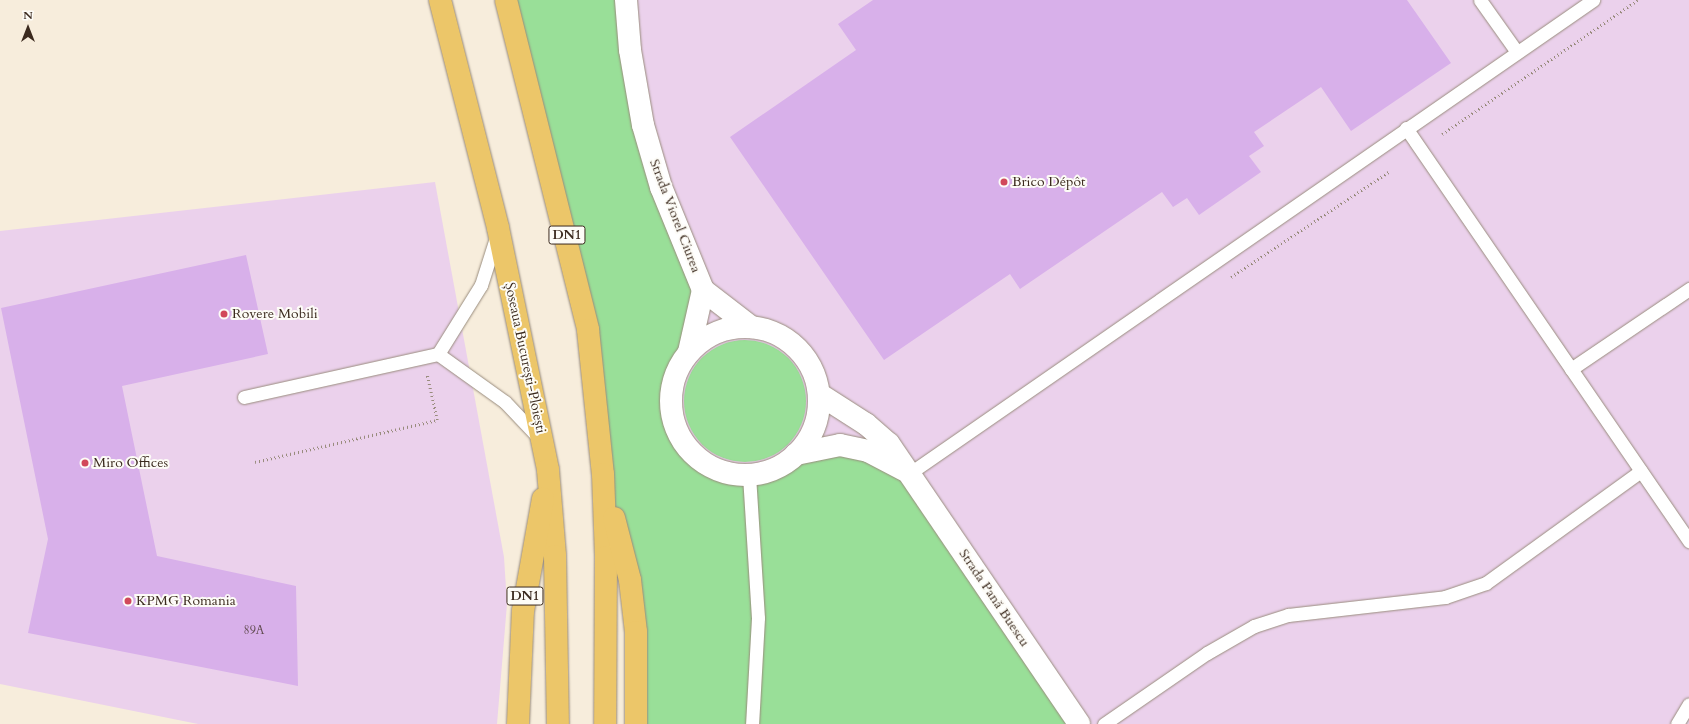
<!DOCTYPE html>
<meta charset="utf-8">
<style>
body{margin:0}
#map{position:relative;width:1689px;height:724px;overflow:hidden;background:#f7eddc;font-family:Cardo,serif}
div>[style]{position:absolute}
.built>*{inset:0;background:#ebd1ec}
.green>*{inset:0;background:#99df98}
.round{border-radius:50%}
.building>*{inset:0;background:#d8b0ea}
.path>*{height:2.5px;margin-top:-1.25px;transform-origin:0;background:repeating-linear-gradient(90deg,#998c7d 0 1px,transparent 0 4px)}
.roads{filter:drop-shadow(0 0 1px #998c7d) drop-shadow(0 0 1px #998c7d)}
.lane>*{height:13px;margin:-6.5px;padding:0 6.5px;transform-origin:6.5px;border-radius:6.5px;background:#fff}
.street>*{height:22px;margin:-11px;padding:0 11px;transform-origin:11px;border-radius:11px;background:#fff}
.street>.ring{margin:-11px;padding:0;box-sizing:content-box;background:none;border:22px solid #fff;border-radius:50%}
.highway>*{height:22px;margin:-11px;padding:0 11px;transform-origin:11px;border-radius:11px;background:#ecc669}
.dots>*{width:11px;height:11px;translate:-50% -50%;box-sizing:border-box;border:2px solid #fdfcf7;border-radius:50%}
span{translate:-50% -50%;white-space:nowrap;text-align:center;line-height:1.15;-webkit-text-stroke:4px #fdfcf7;paint-order:stroke}
.number-label{font-size:12px;color:#624c51}
.number-label span{-webkit-text-stroke-width:0}
.shield-label span{padding:1px 3px;background:#fdfcf7;border:1px solid;border-radius:3px;-webkit-text-stroke-width:0}
.shield-label{font-size:13px;color:#3b2a1e;font-weight:700}
.poi-label{font-size:14px;color:#3b2a1e}
.left{translate:0 -50%;text-align:left}
.street-label{font-size:14px;color:#3b2a1e}
.north{position:absolute;left:8px;top:8px;width:40px;height:40px;-webkit-text-stroke:3px #fdfcf7;paint-order:stroke;rotate:0deg;font-size:11px;font-weight:700;line-height:16px;text-align:center;color:#3b2a1e}
.north::after{content:'';display:block;margin:auto;width:14px;height:18px;background:#3b2a1e;clip-path:polygon(50% 0,100% 100%,50% 72%,0 100%)}
</style>
<div id="map">
<div class="built">
<i style="clip-path:polygon(506px 0,1689px 0,1689px 724px,636px 724px,637px 695px,595px 381px)"></i>
<i style="clip-path:polygon(435px 182px,504px 557px,507px 604px,497px 724px,198px 724px,0 684px,0 231px)"></i>
</div>
<div class="green">
<i style="clip-path:polygon(506px 0,626px 0,630px 50px,703px 290px,689px 352px,671px 392px,674px 424px,682px 440px,710px 467px,738px 474px,774px 469px,796px 454px,825px 446px,910px 473px,1079px 724px,636px 724px,637px 695px,603px 474px,595px 381px)"></i>
<i class="round" style="left:684px;top:340px;width:122px;height:122px"></i>
</div>
<div class="building">
<i style="clip-path:polygon(873px 0,1407px 0,1451px 63px,1351px 131px,1321px 87px,1254px 132px,1264px 146px,1249px 156px,1261px 172px,1199px 215px,1187px 198px,1173px 207px,1162px 192px,1020px 289px,1010px 274px,884px 360px,730px 137px,856px 50px,838px 24px)"></i>
<i style="clip-path:polygon(246px 255px,268px 354px,122px 386px,157px 556px,296px 586px,298px 686px,28px 633px,48px 539px,1px 308px)"></i>
</div>
<div class="path">
<i style="left:1442px;top:134px;width:237px;rotate:-34.4deg"></i>
<i style="left:1231px;top:277px;width:191px;rotate:-33.7deg"></i>
<i style="left:255px;top:462px;width:187px;rotate:-13deg"></i>
<i style="left:437px;top:420px;width:46px;rotate:-102.5deg"></i>
</div>
<div class="roads">
<div class="lane">
<i style="left:1480px;top:0;width:64px;rotate:54.6deg"></i>
<i style="left:1406px;top:128px;width:501px;rotate:55.58deg"></i>
<i style="left:438px;top:354px;width:82px;rotate:35.6deg"></i>
<i style="left:505px;top:402px;width:50px;rotate:46.6deg"></i>
<i style="left:1571px;top:369px;width:143px;rotate:-34.1deg"></i>
<i style="left:244px;top:397px;width:199px;rotate:-12.5deg"></i>
<i style="left:438px;top:354px;width:81px;rotate:-58.1deg"></i>
<i style="left:481px;top:285px;width:49px;rotate:-72.3deg"></i>
<i style="left:910px;top:473px;width:831px;rotate:-34.7deg"></i>
<i style="left:749px;top:475px;width:143px;rotate:86.4deg"></i>
<i style="left:758px;top:618px;width:106px;rotate:93.2deg"></i>
<i style="left:1104px;top:724px;width:125px;rotate:-34.6deg"></i>
<i style="left:1207px;top:653px;width:54px;rotate:-29.9deg"></i>
<i style="left:1254px;top:626px;width:36px;rotate:-18deg"></i>
<i style="left:1288px;top:615px;width:158px;rotate:-6.5deg"></i>
<i style="left:1445px;top:597px;width:43px;rotate:-18.9deg"></i>
<i style="left:1486px;top:583px;width:191px;rotate:-35.9deg"></i>
<i style="left:1677px;top:724px;width:23px;rotate:-59deg"></i>
</div>
<div class="street">
<i style="left:626px;top:0;width:50px;rotate:85.4deg"></i>
<i style="left:630px;top:50px;width:76px;rotate:80.2deg"></i>
<i style="left:643px;top:125px;width:65px;rotate:73.8deg"></i>
<i style="left:661px;top:187px;width:111px;rotate:67.8deg"></i>
<i style="left:703px;top:290px;width:61px;rotate:37.6deg"></i>
<i class="ring" style="left:671px;top:327px;width:126px;height:126px"></i>
<i style="left:689px;top:352px;width:64px;rotate:-77.3deg"></i>
<i style="left:819px;top:394px;width:56px;rotate:32.6deg"></i>
<i style="left:866px;top:424px;width:30px;rotate:41deg"></i>
<i style="left:889px;top:444px;width:338px;rotate:55.8deg"></i>
<i style="left:796px;top:454px;width:45px;rotate:-11.6deg"></i>
<i style="left:840px;top:445px;width:29px;rotate:12deg"></i>
<i style="left:868px;top:451px;width:41px;rotate:27.8deg"></i>
</div>
<div class="highway">
<i style="left:440px;top:0;width:235px;rotate:75.7deg"></i>
<i style="left:498px;top:228px;width:247px;rotate:78.3deg"></i>
<i style="left:548px;top:470px;width:86px;rotate:85.3deg"></i>
<i style="left:555px;top:556px;width:168px;rotate:89deg"></i>
<i style="left:506px;top:0;width:340px;rotate:76deg"></i>
<i style="left:588px;top:330px;width:145px;rotate:84.1deg"></i>
<i style="left:603px;top:474px;width:83px;rotate:87.9deg"></i>
<i style="left:606px;top:557px;width:167px;rotate:90.3deg"></i>
<i style="left:614px;top:518px;width:64px;rotate:75.5deg"></i>
<i style="left:630px;top:580px;width:52px;rotate:83.4deg"></i>
<i style="left:636px;top:632px;width:92px;rotate:90deg"></i>
<i style="left:518px;top:724px;width:113px;rotate:-87.5deg"></i>
<i style="left:523px;top:611px;width:114px;rotate:-79.9deg"></i>
</div>
</div>
<div class="dots">
<i style="left:1004px;top:182px;background:#d1495b"></i>
<i style="left:224px;top:314px;background:#d1495b"></i>
<i style="left:85px;top:463px;background:#d1495b"></i>
<i style="left:128px;top:601px;background:#d1495b"></i>
</div>
<div class="number-label">
<span style="left:254px;top:631px">89A</span>
</div>
<div class="shield-label">
<span style="left:567px;top:235px">DN1</span>
<span style="left:525px;top:596px">DN1</span>
</div>
<div class="poi-label">
<span class="left" style="left:1012px;top:182px">Brico Dépôt</span>
<span class="left" style="left:232px;top:314px">Rovere Mobili</span>
<span class="left" style="left:93px;top:463px">Miro Offices</span>
<span class="left" style="left:136px;top:601px">KPMG Romania</span>
</div>
<div class="street-label">
<span style="left:675px;top:216px;rotate:69deg">Strada Viorel Ciurea</span>
<span style="left:525px;top:358px;rotate:78deg">Șoseaua București-Ploiești</span>
<span style="left:994px;top:598px;rotate:56deg">Strada Pană Buescu</span>
</div>
<div class="north">N</div>
</div>
